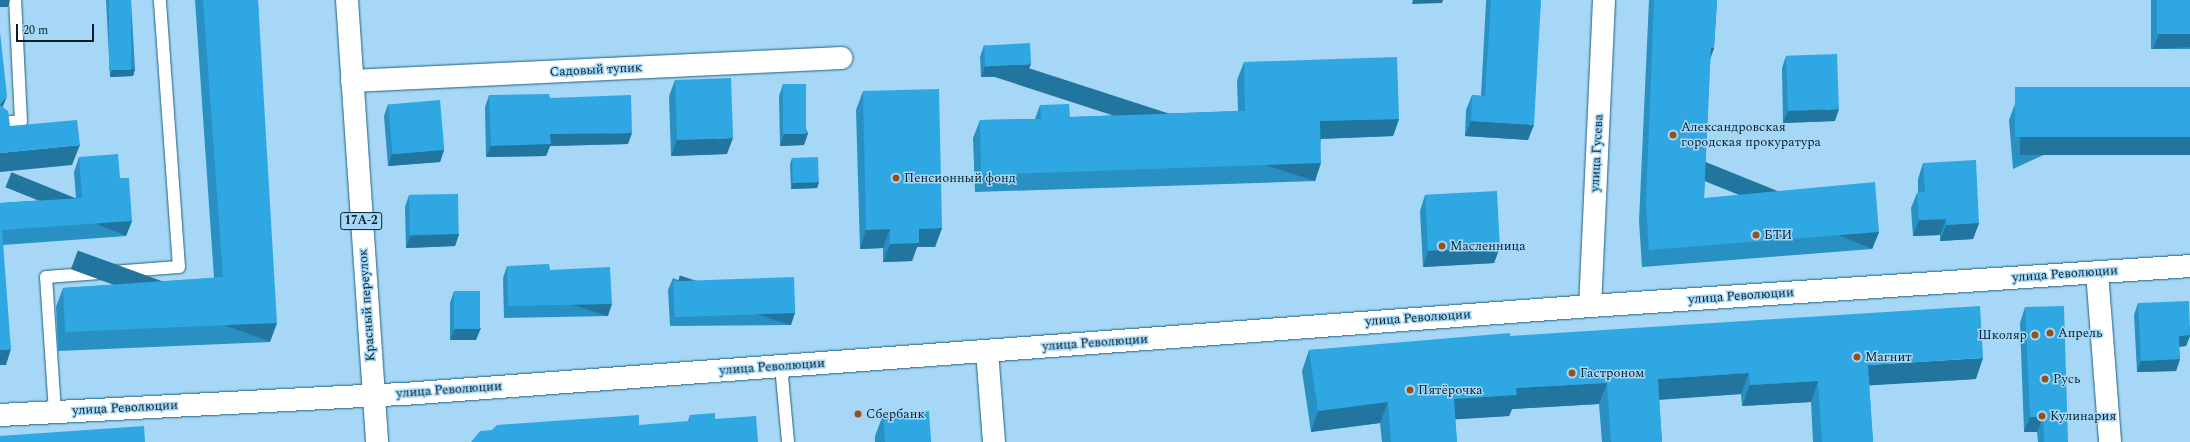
<!DOCTYPE html>
<meta charset="utf-8">
<style>
body{margin:0}
#map{position:relative;width:2190px;height:442px;overflow:hidden;background:#a6d7f6;font-family:Spectral,serif}
div>[style]{position:absolute}
.roads{filter:drop-shadow(0 0 1px #206082) drop-shadow(0 0 1px #206082)}
.service>*{height:12px;margin:-6px;padding:0 6px;transform-origin:6px;border-radius:6px;background:#fff}
.minor>*{height:22px;margin:-11px;padding:0 11px;transform-origin:11px;border-radius:11px;background:#fff}
.tertiary>*{height:22px;margin:-11px;padding:0 11px;transform-origin:11px;border-radius:11px;background:#fff}
.secondary>*{height:22px;margin:-11px;padding:0 11px;transform-origin:11px;border-radius:11px;background:#fff}
.primary>*{height:22px;margin:-11px;padding:0 11px;transform-origin:11px;border-radius:11px;background:#fff}
.wall>*{inset:0;background:#2890c2;transform-origin:0 0}
.shaded-wall>*{inset:0;background:#21759e;transform-origin:0 0}
.building>*{inset:0;background:#2fa7e2;transform-origin:0 0}
.dots>*{width:11px;height:11px;translate:-50% -50%;box-sizing:border-box;border:2px solid #a6d7f6;border-radius:50%}
span{translate:-50% -50%;white-space:nowrap;text-align:center;line-height:1.15;-webkit-text-stroke:3px #a6d7f6;paint-order:stroke}
.shield-label span{padding:1px 3px;background:#a6d7f6;border:1px solid;border-radius:3px;-webkit-text-stroke-width:0}
.shield-label{font-size:12px;color:#06202e;font-weight:700}
.street-label{font-size:13px;color:#06202e}
.poi-label{font-size:13px;color:#06202e}
.left{translate:0 -50%;text-align:left}
.right{translate:-100% -50%;text-align:right}
.scale{position:absolute;left:16px;top:24px;width:78px;height:18px;box-sizing:border-box;border:2px solid #06202e;border-top:0;padding-left:5px;font-size:12px;line-height:14px;white-space:nowrap;color:#06202e;-webkit-text-stroke:3px #a6d7f6;paint-order:stroke}
</style>
<div id="map">
<div class="roads">
<div class="service">
<i style="left:0;top:123px;width:21px;rotate:-5deg"></i>
<i style="left:21px;top:121px;width:121px;rotate:-92.8deg"></i>
<i style="left:781px;top:366px;width:76px;rotate:84.7deg"></i>
<i style="left:55px;top:412px;width:135px;rotate:-93.8deg"></i>
<i style="left:46px;top:277px;width:133px;rotate:-4.3deg"></i>
<i style="left:179px;top:267px;width:268px;rotate:-94.1deg"></i>
</div>
<div class="minor">
<i style="left:352px;top:81px;width:490px;rotate:-2.7deg"></i>
<i style="left:2097px;top:272px;width:170px;rotate:85.6deg"></i>
<i style="left:987px;top:351px;width:91px;rotate:85.6deg"></i>
</div>
<div class="tertiary">
<i style="left:0;top:415px;width:405px;rotate:-3deg"></i>
<i style="left:404px;top:394px;width:1189px;rotate:-4.24deg"></i>
</div>
<div class="secondary">
<i style="left:1604px;top:0;width:306px;rotate:92.6deg"></i>
<i style="left:1590px;top:306px;width:601px;rotate:-3.81deg"></i>
</div>
<div class="primary">
<i style="left:347px;top:0;width:443px;rotate:86.1deg"></i>
</div>
</div>
<div class="wall">
<i style="clip-path:polygon(106px 0,131px 0,135px 69px,133px 76px,110px 77px)"></i>
<i style="clip-path:polygon(195px 0,258px 0,270px 342px,58px 351px,56px 307px,63px 288px,214px 278px)"></i>
<i style="clip-path:polygon(1486px 0,1541px 0,1528px 140px,1465px 136px,1466px 110px,1472px 95px,1481px 96px,1486px 2px)"></i>
<i style="clip-path:polygon(1649px 0,1717px 0,1714px 48px,1710px 59px,1704px 198px,1879px 232px,1872px 249px,1642px 267px,1639px 221px)"></i>
<i style="left:2151px;top:0;width:39px;height:49px"></i>
<i style="clip-path:polygon(984px 45px,1026px 76px,981px 77px,980px 57px)"></i>
<i style="clip-path:polygon(1786px 56px,1835px 121px,1783px 123px,1782px 68px)"></i>
<i style="clip-path:polygon(1244px 62px,1399px 119px,1393px 136px,1321px 139px,1315px 181px,975px 192px,973px 138px,980px 120px,1035px 119px,1040px 105px,1070px 117px,1238px 111px,1237px 80px)"></i>
<i style="clip-path:polygon(675px 80px,727px 154px,671px 156px,669px 96px)"></i>
<i style="clip-path:polygon(783px 84px,808px 133px,804px 145px,780px 146px,779px 96px)"></i>
<i style="clip-path:polygon(2190px 87px,2013px 169px,2009px 120px,2016px 101px)"></i>
<i style="clip-path:polygon(863px 91px,942px 228px,935px 247px,917px 247px,912px 261px,883px 262px,883px 248px,860px 249px,856px 110px)"></i>
<i style="clip-path:polygon(489px 95px,550px 98px,628px 144px,550px 146px,546px 156px,486px 157px,485px 107px)"></i>
<i style="clip-path:polygon(388px 104px,444px 150px,440px 162px,388px 166px,384px 116px)"></i>
<i style="clip-path:polygon(79px 157px,120px 178px,132px 221px,126px 236px,3px 245px,6px 365px,0 365px,0 203px,76px 198px,74px 172px)"></i>
<i style="clip-path:polygon(792px 158px,819px 182px,817px 188px,791px 189px,790px 164px)"></i>
<i style="clip-path:polygon(1923px 163px,1979px 223px,1973px 239px,1940px 241px,1940px 235px,1913px 236px,1911px 208px,1917px 193px,1918px 193px,1918px 179px)"></i>
<i style="clip-path:polygon(409px 195px,459px 234px,455px 246px,406px 248px,405px 207px)"></i>
<i style="clip-path:polygon(1425px 195px,1500px 247px,1494px 263px,1423px 267px,1420px 211px)"></i>
<i style="clip-path:polygon(507px 266px,550px 270px,608px 316px,504px 318px,503px 278px)"></i>
<i style="clip-path:polygon(673px 278px,791px 325px,670px 326px,668px 290px)"></i>
<i style="clip-path:polygon(454px 291px,476px 340px,450px 340px,450px 303px)"></i>
<i style="clip-path:polygon(2138px 303px,2190px 326px,2190px 336px,2186px 346px,2179px 347px,2180px 359px,2176px 371px,2137px 372px,2134px 315px)"></i>
<i style="clip-path:polygon(2025px 307px,2068px 442px,2038px 442px,2037px 432px,2024px 432px,2020px 323px)"></i>
<i style="clip-path:polygon(1510px 336px,1976px 379px,1869px 385px,1873px 442px,1813px 442px,1811px 402px,1742px 406px,1741px 394px,1659px 400px,1662px 442px,1602px 442px,1599px 404px,1512px 409px,1509px 416px,1455px 419px,1457px 442px,1382px 442px,1380px 423px,1311px 432px,1302px 371px,1309px 350px)"></i>
<i style="clip-path:polygon(690px 415px,715px 419px,639px 425px,688px 421px)"></i>
<i style="clip-path:polygon(883px 415px,931px 442px,875px 442px,875px 436px)"></i>
</div>
<div class="shaded-wall">
<i style="clip-path:polygon(0 0,10px 0,8px 7px,0 7px)"></i>
<i style="clip-path:polygon(1413px 0,1443px 0,1442px 3px,1412px 4px)"></i>
<i style="clip-path:polygon(2190px 32px,2190px 47px,2153px 49px,2159px 34px)"></i>
<i style="clip-path:polygon(1711px 48px,1714px 48px,1708px 65px)"></i>
<i style="clip-path:polygon(1031px 64px,1026px 76px,981px 77px,985px 66px)"></i>
<i style="clip-path:polygon(135px 69px,133px 76px,110px 77px,112px 70px)"></i>
<i style="clip-path:polygon(7px 96px,0 114px,0 104px)"></i>
<i style="clip-path:polygon(1839px 109px,1835px 121px,1783px 123px,1788px 111px)"></i>
<i style="clip-path:polygon(1399px 119px,1393px 136px,1313px 139px,1320px 121px)"></i>
<i style="clip-path:polygon(1471px 121px,1534px 125px,1528px 140px,1465px 136px)"></i>
<i style="clip-path:polygon(632px 133px,628px 144px,550px 146px,546px 156px,486px 157px,491px 146px,550px 134px)"></i>
<i style="clip-path:polygon(808px 133px,804px 145px,780px 146px,784px 134px)"></i>
<i style="left:2190px;top:137px;width:18px;height:170px;rotate:90deg"></i>
<i style="clip-path:polygon(733px 138px,727px 154px,671px 156px,677px 140px)"></i>
<i style="clip-path:polygon(80px 145px,72px 165px,0 172px,0 153px)"></i>
<i style="clip-path:polygon(444px 150px,440px 162px,388px 166px,392px 154px)"></i>
<i style="left:1321px;top:163px;width:19px;height:340px;rotate:108deg"></i>
<i style="clip-path:polygon(819px 182px,817px 188px,791px 189px,793px 183px)"></i>
<i style="clip-path:polygon(1946px 219px,1940px 235px,1913px 236px,1919px 220px)"></i>
<i style="left:132px;top:221px;width:16px;height:130px;rotate:112deg"></i>
<i style="clip-path:polygon(1979px 223px,1973px 239px,1940px 241px,1946px 225px)"></i>
<i style="clip-path:polygon(942px 228px,935px 247px,917px 247px,912px 261px,883px 262px,890px 244px,919px 229px)"></i>
<i style="clip-path:polygon(890px 229px,883px 248px,860px 249px,866px 230px)"></i>
<i style="left:1879px;top:232px;width:18px;height:231px;rotate:112deg"></i>
<i style="clip-path:polygon(459px 234px,455px 246px,406px 248px,410px 236px)"></i>
<i style="clip-path:polygon(1500px 247px,1494px 263px,1423px 267px,1428px 251px)"></i>
<i style="left:612px;top:304px;width:13px;height:104px;rotate:108deg"></i>
<i style="left:795px;top:313px;width:13px;height:121px;rotate:108deg"></i>
<i style="left:277px;top:323px;width:20px;height:212px;rotate:110deg"></i>
<i style="clip-path:polygon(481px 328px,476px 340px,450px 340px,455px 329px)"></i>
<i style="clip-path:polygon(2190px 335px,2186px 346px,2174px 347px,2179px 336px)"></i>
<i style="clip-path:polygon(11px 349px,6px 365px,0 365px,0 350px)"></i>
<i style="clip-path:polygon(1983px 358px,1976px 379px,1860px 386px,1868px 365px)"></i>
<i style="clip-path:polygon(2180px 359px,2176px 371px,2137px 372px,2141px 361px)"></i>
<i style="clip-path:polygon(1749px 373px,1741px 394px,1650px 400px,1658px 379px)"></i>
<i style="clip-path:polygon(1818px 381px,1811px 402px,1742px 406px,1750px 385px)"></i>
<i style="clip-path:polygon(1607px 383px,1599px 404px,1512px 409px,1509px 416px,1446px 420px,1454px 399px,1516px 388px)"></i>
<i style="clip-path:polygon(1388px 402px,1380px 423px,1311px 432px,1318px 411px)"></i>
<i style="clip-path:polygon(2030px 417px,2043px 417px,2037px 432px,2024px 432px)"></i>
</div>
<div class="building">
<i style="left:109px;top:0;width:22px;height:70px"></i>
<i style="clip-path:polygon(203px 0,258px 0,277px 323px,65px 332px,63px 288px,223px 277px)"></i>
<i style="clip-path:polygon(1491px 0,1541px 0,1534px 125px,1471px 121px,1472px 95px,1485px 96px)"></i>
<i style="clip-path:polygon(1654px 0,1717px 0,1714px 48px,1711px 48px,1704px 198px,1875px 182px,1879px 232px,1649px 250px,1646px 203px)"></i>
<i style="left:2157px;top:0;width:33px;height:34px"></i>
<i style="clip-path:polygon(0 32px,7px 96px,0 104px)"></i>
<i style="left:1030px;top:43px;width:21px;height:46px;rotate:87deg"></i>
<i style="left:1837px;top:54px;width:55px;height:51px;rotate:88deg"></i>
<i style="clip-path:polygon(1397px 57px,1399px 119px,1320px 121px,1321px 163px,981px 175px,980px 120px,1041px 119px,1040px 105px,1069px 104px,1070px 117px,1245px 111px,1244px 62px)"></i>
<i style="left:731px;top:78px;width:60px;height:56px;rotate:88deg"></i>
<i style="left:783px;top:84px;width:23px;height:50px"></i>
<i style="left:2190px;top:87px;width:50px;height:175px;rotate:90deg"></i>
<i style="clip-path:polygon(939px 89px,942px 228px,919px 229px,919px 243px,890px 244px,890px 229px,866px 230px,863px 91px)"></i>
<i style="clip-path:polygon(549px 94px,550px 98px,631px 95px,632px 133px,550px 134px,551px 144px,491px 146px,489px 95px)"></i>
<i style="left:440px;top:100px;width:50px;height:52px;rotate:85deg"></i>
<i style="clip-path:polygon(0 105px,8px 111px,10px 126px,77px 120px,80px 145px,0 153px)"></i>
<i style="clip-path:polygon(118px 154px,120px 178px,129px 178px,132px 221px,2px 230px,11px 349px,0 350px,0 203px,82px 198px,79px 157px)"></i>
<i style="left:818px;top:157px;width:25px;height:26px;rotate:88deg"></i>
<i style="clip-path:polygon(1976px 160px,1979px 223px,1946px 225px,1946px 219px,1919px 220px,1917px 193px,1925px 192px,1923px 163px)"></i>
<i style="left:1497px;top:191px;width:56px;height:72px;rotate:87deg"></i>
<i style="left:458px;top:194px;width:40px;height:49px;rotate:89deg"></i>
<i style="clip-path:polygon(549px 264px,550px 270px,610px 267px,612px 304px,508px 306px,507px 266px)"></i>
<i style="left:794px;top:277px;width:36px;height:121px;rotate:88deg"></i>
<i style="left:454px;top:291px;width:26px;height:38px"></i>
<i style="clip-path:polygon(2189px 301px,2190px 335px,2179px 336px,2180px 359px,2141px 361px,2138px 303px)"></i>
<i style="clip-path:polygon(1980px 306px,1983px 358px,1868px 365px,1873px 442px,1822px 442px,1818px 381px,1750px 385px,1749px 373px,1658px 379px,1662px 442px,1611px 442px,1607px 383px,1516px 388px,1517px 395px,1454px 399px,1457px 442px,1391px 442px,1388px 402px,1318px 411px,1309px 350px,1510px 333px,1510px 336px)"></i>
<i style="clip-path:polygon(2064px 306px,2068px 442px,2044px 442px,2043px 417px,2030px 417px,2025px 307px)"></i>
<i style="left:929px;top:411px;width:31px;height:46px;rotate:86deg"></i>
<i style="clip-path:polygon(715px 413px,715px 419px,756px 416px,758px 442px,471px 442px,480px 431px,492px 430px,497px 425px,639px 415px,639px 425px,690px 421px,690px 415px)"></i>
<i style="clip-path:polygon(144px 426px,145px 442px,0 442px,0 436px)"></i>
</div>
<div class="dots">
<i style="left:1673px;top:135px;background:#93521d"></i>
<i style="left:896px;top:178px;background:#93521d"></i>
<i style="left:1756px;top:235px;background:#93521d"></i>
<i style="left:1442px;top:246px;background:#93521d"></i>
<i style="left:2050px;top:333px;background:#93521d"></i>
<i style="left:2035px;top:335px;background:#93521d"></i>
<i style="left:1857px;top:357px;background:#93521d"></i>
<i style="left:1572px;top:373px;background:#93521d"></i>
<i style="left:2045px;top:379px;background:#93521d"></i>
<i style="left:1410px;top:390px;background:#93521d"></i>
<i style="left:858px;top:414px;background:#93521d"></i>
<i style="left:2042px;top:416px;background:#93521d"></i>
</div>
<div class="shield-label">
<span style="left:361px;top:221px">17А-2</span>
</div>
<div class="street-label">
<span style="left:596px;top:70px;rotate:-3deg">Садовый тупик</span>
<span style="left:1597px;top:153px;rotate:-87deg">улица Гусева</span>
<span style="left:2065px;top:274px;rotate:-4deg">улица Революции</span>
<span style="left:1741px;top:296px;rotate:-4deg">улица Революции</span>
<span style="left:367px;top:305px;rotate:-94deg">Красный переулок</span>
<span style="left:1418px;top:318px;rotate:-4deg">улица Революции</span>
<span style="left:1095px;top:343px;rotate:-4deg">улица Революции</span>
<span style="left:772px;top:367px;rotate:-4deg">улица Революции</span>
<span style="left:449px;top:390px;rotate:-4deg">улица Революции</span>
<span style="left:125px;top:408px;rotate:-3deg">улица Революции</span>
</div>
<div class="poi-label">
<span class="left" style="left:1681px;top:135px">Александровская<br>городская прокуратура</span>
<span class="left" style="left:904px;top:178px">Пенсионный фонд</span>
<span class="left" style="left:1764px;top:235px">БТИ</span>
<span class="left" style="left:1450px;top:246px">Масленница</span>
<span class="left" style="left:2058px;top:333px">Апрель</span>
<span class="right" style="left:2027px;top:335px">Школяр</span>
<span class="left" style="left:1865px;top:357px">Магнит</span>
<span class="left" style="left:1580px;top:373px">Гастроном</span>
<span class="left" style="left:2053px;top:379px">Русь</span>
<span class="left" style="left:1418px;top:390px">Пятёрочка</span>
<span class="left" style="left:866px;top:414px">Сбербанк</span>
<span class="left" style="left:2050px;top:416px">Кулинария</span>
</div>
<div class="scale">20 m</div>
</div>
